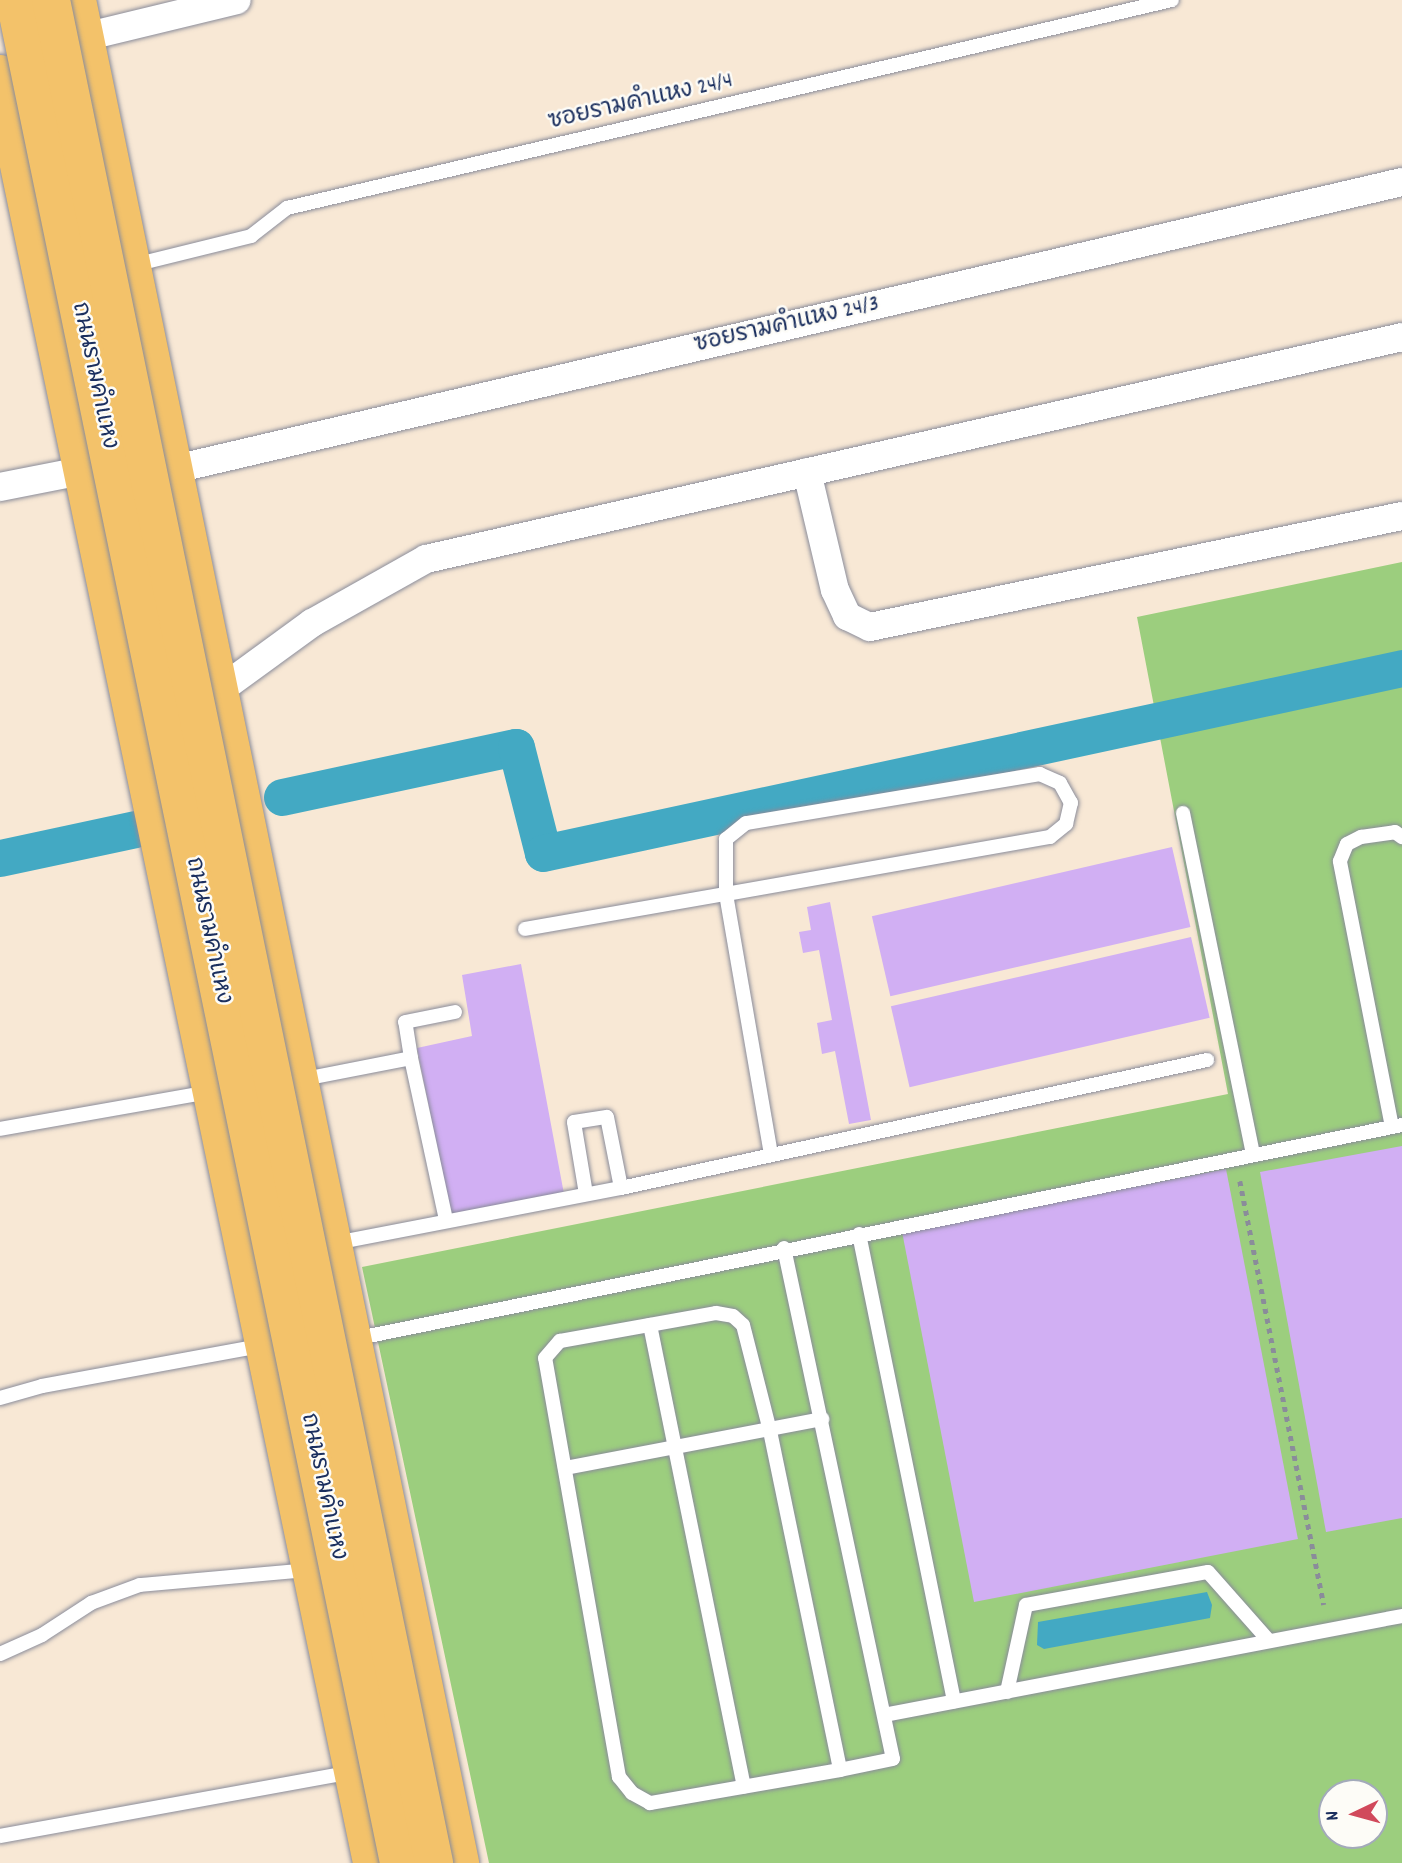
<!DOCTYPE html>
<meta charset="utf-8">
<style>
body{margin:0}
#map{position:relative;width:1402px;height:1863px;overflow:hidden;background:#f8e8d5;font-family:Dekko,"Playpen Sans Thai",sans-serif}
div>[style]{position:absolute}
.green>*{inset:0;background:#9cce7e}
.water>*{inset:0;background:#43a9c3}
.canal>*{height:37px;margin:-18.5px;padding:0 18.5px;transform-origin:18.5px;border-radius:18.5px;background:#43a9c3}
.building>*{inset:0;background:#d1aff3;transform-origin:0 0}
.path>*{height:4.5px;margin-top:-2.25px;transform-origin:0;background:repeating-linear-gradient(90deg,#8a8c9a 0 5px,transparent 0 10px)}
.roads{filter:drop-shadow(0 0 2px #8a8c9a) drop-shadow(0 0 2px #8a8c9a)}
.service>*{height:14px;margin:-7px;padding:0 7px;transform-origin:7px;border-radius:7px;background:#fff}
.minor>*{height:28px;margin:-14px;padding:0 14px;transform-origin:14px;border-radius:14px;background:#fff}
.primary>*{height:38px;margin:-19px;padding:0 19px;transform-origin:19px;border-radius:19px;background:#f3c26a}
.bridges{filter:drop-shadow(0 0 2px #8a8c9a) drop-shadow(0 0 2px #8a8c9a)}
.primary-bridge>*{height:38px;margin:-19px;padding:0 19px;transform-origin:19px;border-radius:19px;background:#f3c26a}
span{translate:-50% -50%;white-space:nowrap;text-align:center;line-height:1.15;-webkit-text-stroke:5px #fdfcf7;paint-order:stroke}
.street-label{font-size:23px;color:#1b2f5e}
.north{position:absolute;left:1318px;top:1779px;width:70px;height:70px;box-sizing:border-box;background:#fdfcf7;border:2px solid #a3aaba;border-radius:50%;rotate:265deg;font-size:19px;font-weight:700;line-height:28px;text-align:center;color:#1b2f5e}
.north::after{content:'';display:block;margin:auto;width:24px;height:32px;background:#d1495b;clip-path:polygon(50% 0,100% 100%,50% 72%,0 100%)}
</style>
<div id="map">
<div class="green">
<i style="clip-path:polygon(evenodd,1402px 562px,1402px 1863px,489px 1863px,362px 1267px,1228px 1094px,1137px 617px,1402px 562px,1332px 1793px,1374px 1793px,1374px 1835px,1332px 1835px,1332px 1793px)"></i>
</div>
<div class="water">
<i style="clip-path:polygon(1207px 1592px,1212px 1605px,1210px 1618px,1044px 1649px,1037px 1645px,1038px 1622px)"></i>
</div>
<div class="canal">
<i style="left:282px;top:797px;width:239px;rotate:-12.1deg"></i>
<i style="left:516px;top:747px;width:109px;rotate:75.7deg"></i>
<i style="left:543px;top:853px;width:879px;rotate:-12.15deg"></i>
<i style="left:0;top:858px;width:138px;rotate:-12.1deg"></i>
</div>
<div class="building">
<i style="left:1172px;top:847px;width:82px;height:308px;rotate:77deg"></i>
<i style="clip-path:polygon(830px 902px,871px 1120px,849px 1124px,835px 1051px,822px 1054px,817px 1023px,832px 1020px,819px 950px,803px 953px,799px 932px,811px 930px,807px 907px)"></i>
<i style="left:1191px;top:937px;width:83px;height:308px;rotate:77deg"></i>
<i style="clip-path:polygon(521px 964px,564px 1194px,451px 1216px,417px 1048px,472px 1036px,462px 975px)"></i>
<i style="clip-path:polygon(1402px 1146px,1402px 1518px,1326px 1532px,1260px 1172px)"></i>
<i style="left:1226px;top:1169px;width:377px;height:330px;rotate:79deg"></i>
</div>
<div class="path">
<i style="left:1240px;top:1181px;width:432px;rotate:78.8deg"></i>
</div>
<div class="roads">
<div class="service">
<i style="left:134px;top:265px;width:121px;rotate:-13.9deg"></i>
<i style="left:251px;top:236px;width:46px;rotate:-37.9deg"></i>
<i style="left:287px;top:208px;width:909px;rotate:-13.23deg"></i>
<i style="left:1183px;top:813px;width:347px;rotate:78.4deg"></i>
<i style="left:525px;top:929px;width:204px;rotate:-9.9deg"></i>
<i style="left:726px;top:894px;width:329px;rotate:-10deg"></i>
<i style="left:1050px;top:837px;width:21px;rotate:-39deg"></i>
<i style="left:1066px;top:824px;width:22px;rotate:-77deg"></i>
<i style="left:1071px;top:803px;width:23px;rotate:-119deg"></i>
<i style="left:1060px;top:783px;width:22px;rotate:-156deg"></i>
<i style="left:1040px;top:774px;width:298px;rotate:170.5deg"></i>
<i style="left:746px;top:823px;width:26px;rotate:141deg"></i>
<i style="left:726px;top:839px;width:55px;rotate:90deg"></i>
<i style="left:726px;top:894px;width:264px;rotate:80.2deg"></i>
<i style="left:411px;top:1058px;width:166px;rotate:77.8deg"></i>
<i style="left:299px;top:1080px;width:114px;rotate:-11.1deg"></i>
<i style="left:411px;top:1058px;width:36px;rotate:-99deg"></i>
<i style="left:405px;top:1022px;width:51px;rotate:-11.3deg"></i>
<i style="left:1392px;top:1127px;width:271px;rotate:-101.1deg"></i>
<i style="left:1340px;top:861px;width:18px;rotate:-68deg"></i>
<i style="left:1347px;top:844px;width:16px;rotate:-27deg"></i>
<i style="left:1361px;top:837px;width:34px;rotate:-8deg"></i>
<i style="left:1395px;top:832px;width:9px;rotate:36deg"></i>
<i style="left:0;top:1129px;width:212px;rotate:-10deg"></i>
<i style="left:586px;top:1194px;width:73px;rotate:-99.5deg"></i>
<i style="left:574px;top:1122px;width:33px;rotate:-9deg"></i>
<i style="left:607px;top:1117px;width:72px;rotate:78.8deg"></i>
<i style="left:859px;top:1234px;width:477px;rotate:78.5deg"></i>
<i style="left:335px;top:1243px;width:291px;rotate:-10.9deg"></i>
<i style="left:621px;top:1188px;width:600px;rotate:-12.32deg"></i>
<i style="left:784px;top:1248px;width:522px;rotate:77.96deg"></i>
<i style="left:893px;top:1759px;width:54px;rotate:168.3deg"></i>
<i style="left:716px;top:1313px;width:17px;rotate:10deg"></i>
<i style="left:733px;top:1316px;width:13px;rotate:42deg"></i>
<i style="left:743px;top:1325px;width:109px;rotate:75.7deg"></i>
<i style="left:770px;top:1431px;width:346px;rotate:78.3deg"></i>
<i style="left:840px;top:1770px;width:193px;rotate:170.1deg"></i>
<i style="left:650px;top:1803px;width:21px;rotate:-151deg"></i>
<i style="left:632px;top:1793px;width:21px;rotate:-129deg"></i>
<i style="left:619px;top:1777px;width:425px;rotate:-100deg"></i>
<i style="left:545px;top:1358px;width:23px;rotate:-49deg"></i>
<i style="left:560px;top:1341px;width:158px;rotate:-10.2deg"></i>
<i style="left:650px;top:1325px;width:471px;rotate:78.5deg"></i>
<i style="left:354px;top:1339px;width:1070px;rotate:-11.54deg"></i>
<i style="left:0;top:1398px;width:44px;rotate:-15.9deg"></i>
<i style="left:42px;top:1386px;width:223px;rotate:-10.4deg"></i>
<i style="left:565px;top:1468px;width:262px;rotate:-10.8deg"></i>
<i style="left:0;top:1654px;width:46px;rotate:-24.3deg"></i>
<i style="left:42px;top:1635px;width:59px;rotate:-33.1deg"></i>
<i style="left:91px;top:1603px;width:52px;rotate:-20.2deg"></i>
<i style="left:140px;top:1585px;width:169px;rotate:-5.1deg"></i>
<i style="left:1007px;top:1692px;width:89px;rotate:-77.7deg"></i>
<i style="left:1026px;top:1605px;width:185px;rotate:-10.3deg"></i>
<i style="left:1208px;top:1572px;width:92px;rotate:48.5deg"></i>
<i style="left:884px;top:1715px;width:527px;rotate:-10.82deg"></i>
<i style="left:0;top:1836px;width:359px;rotate:-10.3deg"></i>
</div>
<div class="minor">
<i style="left:84px;top:37px;width:157px;rotate:-13.6deg"></i>
<i style="left:171px;top:470px;width:1264px;rotate:-13.17deg"></i>
<i style="left:807px;top:472px;width:121px;rotate:76.7deg"></i>
<i style="left:835px;top:590px;width:29px;rotate:65deg"></i>
<i style="left:847px;top:616px;width:25px;rotate:26deg"></i>
<i style="left:870px;top:627px;width:543px;rotate:-11.79deg"></i>
<i style="left:0;top:487px;width:83px;rotate:-11.2deg"></i>
<i style="left:216px;top:693px;width:119px;rotate:-36.1deg"></i>
<i style="left:312px;top:623px;width:131px;rotate:-29.3deg"></i>
<i style="left:426px;top:559px;width:1001px;rotate:-12.81deg"></i>
</div>
<div class="primary">
<i style="left:77px;top:0;width:1902px;rotate:78.38deg"></i>
<i style="left:0;top:74px;width:1827px;rotate:78.25deg"></i>
</div>
</div>
<div class="bridges">
<div class="primary-bridge">
<i style="left:15px;top:0;width:1902px;rotate:78.35deg"></i>
<i style="left:51px;top:0;width:1902px;rotate:78.38deg"></i>
</div>
</div>
<div class="street-label">
<span style="left:641px;top:103px;rotate:-13deg">ซอยรามคำแหง 24/4</span>
<span style="left:787px;top:326px;rotate:-13deg">ซอยรามคำแหง 24/3</span>
<span style="left:93px;top:376px;rotate:78deg">ถนนรามคำแหง</span>
<span style="left:207px;top:931px;rotate:78deg">ถนนรามคำแหง</span>
<span style="left:322px;top:1487px;rotate:78deg">ถนนรามคำแหง</span>
</div>
<div class="north">N</div>
</div>
